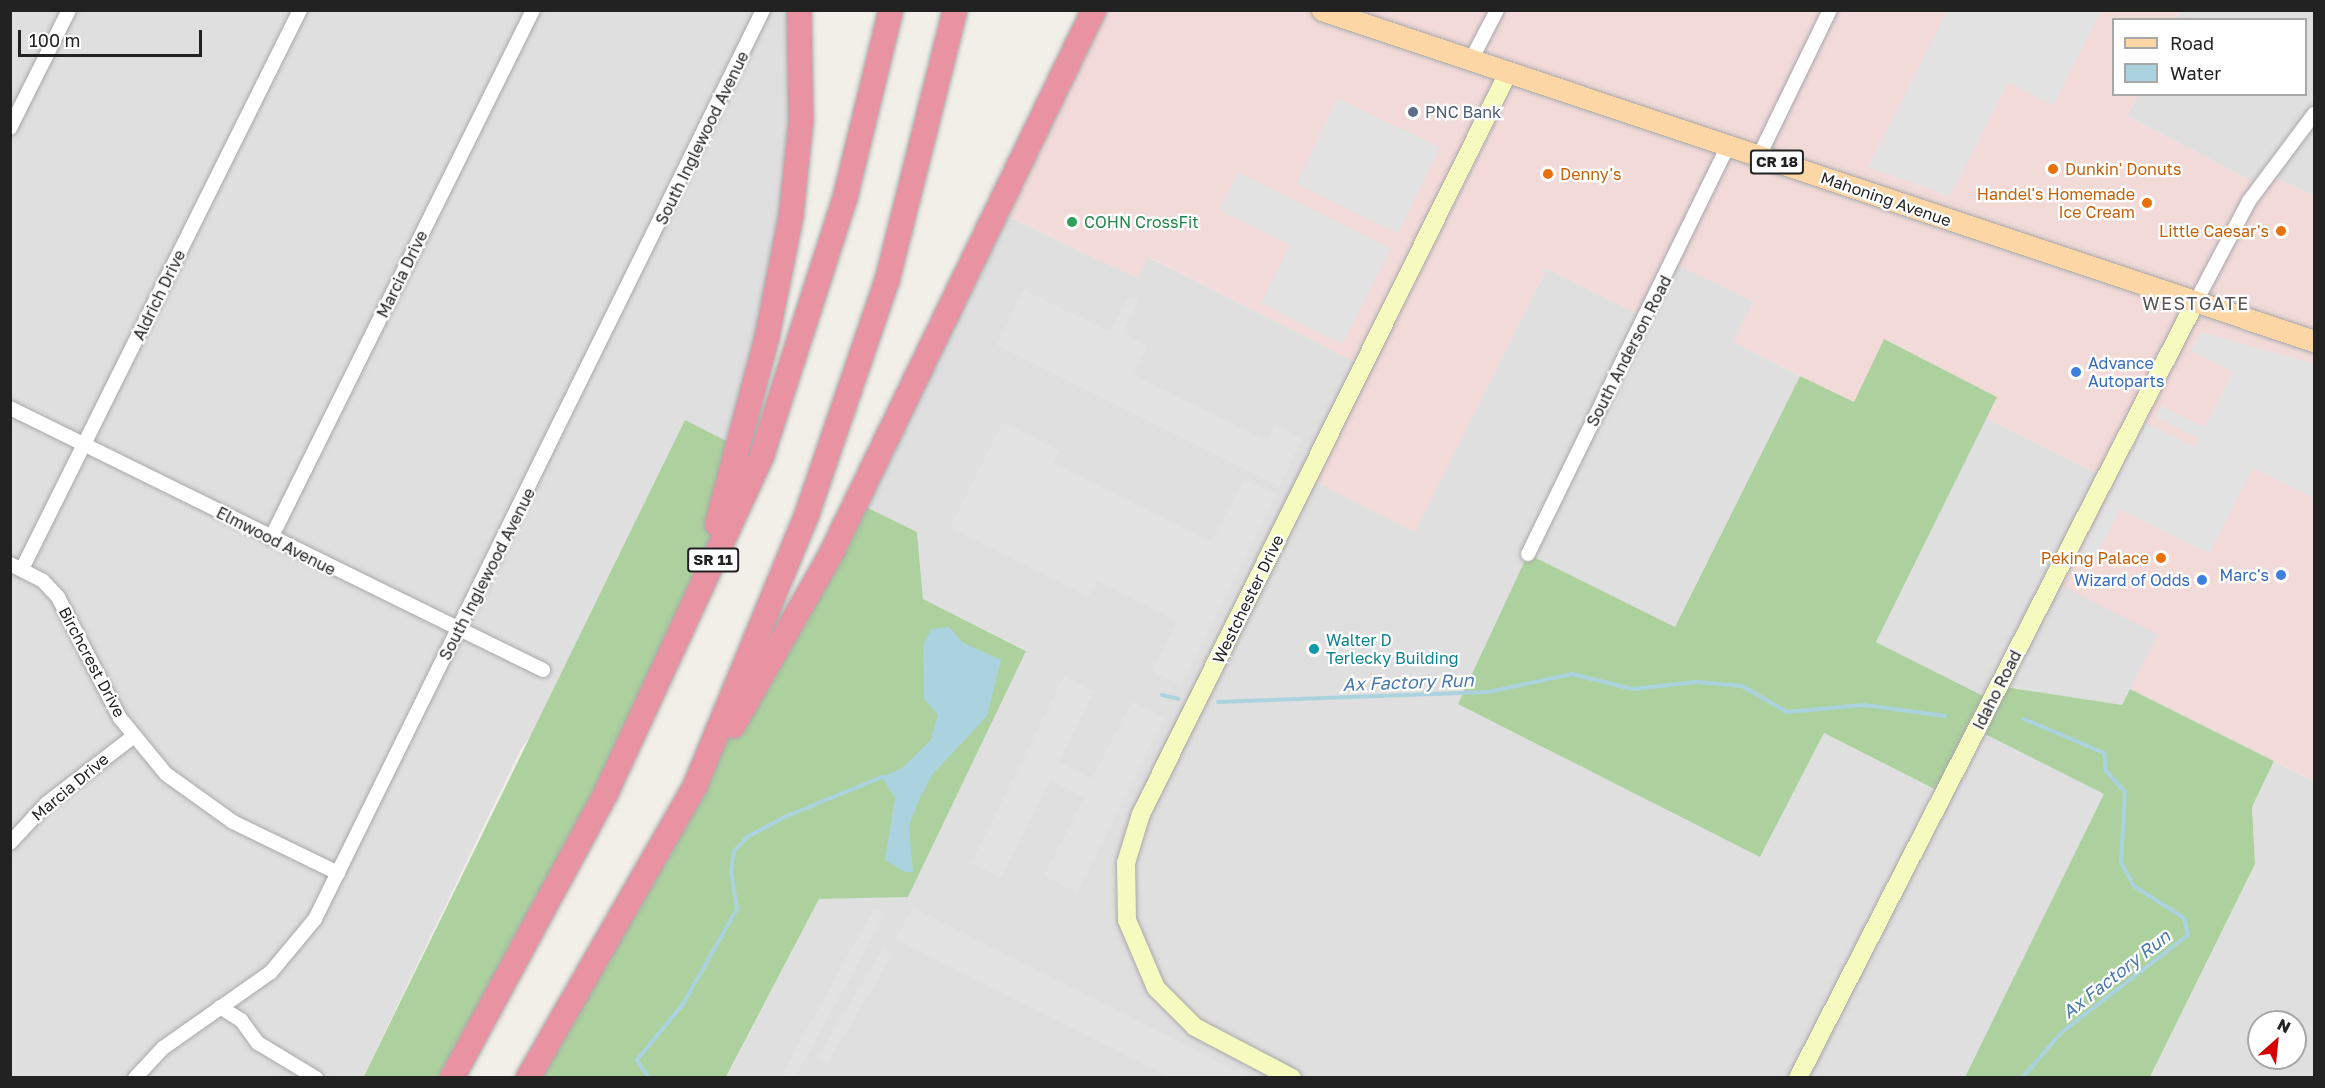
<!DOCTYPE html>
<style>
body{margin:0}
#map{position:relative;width:2325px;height:1088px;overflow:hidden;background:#f2efe9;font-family:"Golos Text",sans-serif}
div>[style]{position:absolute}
.residential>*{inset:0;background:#e0dfdf}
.commercial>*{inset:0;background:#f2dad9}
.forest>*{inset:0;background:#add19e}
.parking>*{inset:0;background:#e2e2e2;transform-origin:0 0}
.water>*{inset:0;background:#aad3df}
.stream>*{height:4px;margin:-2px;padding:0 2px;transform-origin:2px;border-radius:2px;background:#aad3df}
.roads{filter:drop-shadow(0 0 2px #a9a9a9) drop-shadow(0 0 2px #a9a9a9)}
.street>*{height:14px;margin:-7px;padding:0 7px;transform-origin:7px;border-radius:7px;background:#fff}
.secondary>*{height:18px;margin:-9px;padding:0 9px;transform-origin:9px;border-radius:9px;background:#f7fabf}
.primary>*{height:21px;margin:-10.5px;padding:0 10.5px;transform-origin:10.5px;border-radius:10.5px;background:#fcd6a4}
.highway>*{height:24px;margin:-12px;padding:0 12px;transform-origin:12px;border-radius:12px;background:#e892a2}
.dots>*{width:16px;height:16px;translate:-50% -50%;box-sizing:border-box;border:3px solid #fff;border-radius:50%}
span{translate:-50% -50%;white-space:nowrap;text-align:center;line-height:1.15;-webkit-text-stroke:4.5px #fff;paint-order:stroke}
.shield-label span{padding:2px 4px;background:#fff;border:2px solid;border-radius:4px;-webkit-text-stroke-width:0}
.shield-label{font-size:15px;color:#222;font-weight:700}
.service-label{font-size:16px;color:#4e5e75}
.left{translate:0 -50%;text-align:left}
.street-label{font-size:16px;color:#222}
.food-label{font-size:16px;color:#c56008}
.right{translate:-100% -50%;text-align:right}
.leisure-label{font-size:16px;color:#27864d}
.shop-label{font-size:16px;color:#366cbe}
.culture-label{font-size:16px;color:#0d838f}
.neighbourhood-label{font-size:18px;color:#555;letter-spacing:1.5px}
.water-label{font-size:18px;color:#4a7aab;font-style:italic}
.frame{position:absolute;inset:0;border:12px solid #222;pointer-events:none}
.legend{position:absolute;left:2112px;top:18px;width:195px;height:78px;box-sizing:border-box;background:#fff;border:2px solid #a7a7a7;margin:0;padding:8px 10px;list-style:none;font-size:18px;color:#222}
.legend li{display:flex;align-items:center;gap:12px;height:30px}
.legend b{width:30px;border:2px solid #a7a7a7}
.north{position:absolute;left:2247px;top:1010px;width:60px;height:60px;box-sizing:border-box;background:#fff;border:2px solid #a7a7a7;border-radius:50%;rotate:27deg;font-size:16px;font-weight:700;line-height:24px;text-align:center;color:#222}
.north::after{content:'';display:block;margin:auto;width:21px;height:27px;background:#d40000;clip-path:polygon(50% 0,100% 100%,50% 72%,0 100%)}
.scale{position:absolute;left:18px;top:30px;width:184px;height:27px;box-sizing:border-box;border:3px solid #222;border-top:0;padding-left:8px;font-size:18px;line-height:21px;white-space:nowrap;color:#222;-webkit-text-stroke:4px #fff;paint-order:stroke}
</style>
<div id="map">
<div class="residential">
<i style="clip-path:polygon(782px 10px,800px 19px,801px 121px,738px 447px,521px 749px,363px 1077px,11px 1077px,10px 11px)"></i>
<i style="clip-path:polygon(2181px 11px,2314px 11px,2314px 196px,2268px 174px,2260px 185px,2127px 116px,2138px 95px,2306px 94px,2306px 20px,2176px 19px)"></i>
<i style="clip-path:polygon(997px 211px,1137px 278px,1148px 257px,1364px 366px,1414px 532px,1547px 268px,1645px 317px,1673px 262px,1753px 302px,1734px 342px,1800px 376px,1675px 627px,1528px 554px,1760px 857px,1824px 733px,1943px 794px,1977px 729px,2105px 794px,1965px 1077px,726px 1078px,819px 899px,908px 896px,1025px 650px,923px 599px,917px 532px,856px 502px)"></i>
<i style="clip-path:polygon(1986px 418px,2106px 478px,2158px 636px,2122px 705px,2000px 686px,1992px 701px,1876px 642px)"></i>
<i style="clip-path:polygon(evenodd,2274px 761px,2314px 781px,2314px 1077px,2150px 1078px,2255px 864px,2252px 807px,2274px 761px,2259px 1022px,2295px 1022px,2295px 1058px,2259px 1058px,2259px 1022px)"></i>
</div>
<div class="commercial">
<i style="clip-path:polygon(1094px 11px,2181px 11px,2176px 19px,2114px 20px,2114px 94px,2138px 95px,2127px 116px,2260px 185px,2268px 174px,2314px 196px,2314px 781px,2130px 689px,2158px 635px,2053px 581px,2106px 478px,1986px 418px,1997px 397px,1884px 339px,1854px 402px,1800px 376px,1733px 342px,1753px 302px,1673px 263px,1645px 317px,1547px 268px,1415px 532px,1308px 478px,1363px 366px,1149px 257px,1137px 278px,997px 211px)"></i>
</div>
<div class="forest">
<i style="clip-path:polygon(1884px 339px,1997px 397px,1876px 642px,1991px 700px,1999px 686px,2122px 705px,2130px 689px,2274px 761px,2252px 807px,2255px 864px,2150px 1077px,1965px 1077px,2104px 794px,1977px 730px,1944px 794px,1824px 733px,1760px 857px,1458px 704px,1528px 554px,1675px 627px,1800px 376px,1854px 402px)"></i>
<i style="clip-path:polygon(685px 420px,738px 447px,700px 589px,452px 1077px,363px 1078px)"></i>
<i style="clip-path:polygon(856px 502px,917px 532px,923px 599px,1026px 651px,908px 897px,819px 899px,726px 1077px,528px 1078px)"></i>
</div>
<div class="parking">
<i style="clip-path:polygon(1947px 11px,2101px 11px,2053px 105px,2008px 82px,1950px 196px,1868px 167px)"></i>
<i style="left:1338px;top:98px;width:113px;height:95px;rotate:26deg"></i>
<i style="clip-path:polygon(1238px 172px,1391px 249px,1342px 344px,1261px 303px,1290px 245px,1219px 210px)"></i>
<i style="clip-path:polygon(1024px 290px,1110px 332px,1129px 296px,1139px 300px,1123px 333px,1148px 346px,1134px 375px,1267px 441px,1275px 425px,1302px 439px,1279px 486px,997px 345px)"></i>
<i style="clip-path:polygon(2201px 332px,2314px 364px,2314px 498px,2253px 468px,2209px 554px,2120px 509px,2089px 570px,2075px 563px,2145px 423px,2195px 447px,2199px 439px,2156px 417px,2161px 406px,2205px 427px,2233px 372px,2191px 351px)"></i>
<i style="clip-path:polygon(1003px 422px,1059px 451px,1053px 463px,1211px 542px,1244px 479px,1276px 495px,1181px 685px,1152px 671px,1177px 621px,1097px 581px,1088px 597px,950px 528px)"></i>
<i style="clip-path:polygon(1064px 676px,1094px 691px,1059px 762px,1092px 779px,1132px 701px,1164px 717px,1077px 892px,1044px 876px,1084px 797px,1051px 780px,1001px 878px,971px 863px)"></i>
<i style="clip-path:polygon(913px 907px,1249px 1077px,1169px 1077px,896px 939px)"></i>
<i style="left:874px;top:908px;width:13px;height:190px;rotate:29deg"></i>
<i style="left:883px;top:948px;width:12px;height:128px;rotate:31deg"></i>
</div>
<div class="water">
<i style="clip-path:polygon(949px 627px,962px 642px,1001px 660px,987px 716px,932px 775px,918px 802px,909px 826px,913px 872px,905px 872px,885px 860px,895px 798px,882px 777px,902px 768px,930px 741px,938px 715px,924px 699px,923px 646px,931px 629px)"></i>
</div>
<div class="stream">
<i style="left:1162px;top:695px;width:17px;rotate:13deg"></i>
<i style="left:1218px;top:702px;width:270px;rotate:-2.1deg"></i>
<i style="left:1488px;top:692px;width:86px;rotate:-12.1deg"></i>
<i style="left:1572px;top:674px;width:62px;rotate:14deg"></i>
<i style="left:1632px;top:689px;width:65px;rotate:-6.1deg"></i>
<i style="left:1697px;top:682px;width:45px;rotate:5.1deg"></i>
<i style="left:1742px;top:686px;width:52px;rotate:30deg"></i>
<i style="left:1787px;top:712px;width:77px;rotate:-5.2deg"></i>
<i style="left:1864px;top:705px;width:82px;rotate:7.7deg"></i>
<i style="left:649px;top:1078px;width:22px;rotate:-124deg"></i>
<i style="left:637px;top:1060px;width:72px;rotate:-50.6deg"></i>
<i style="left:683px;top:1004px;width:109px;rotate:-60.4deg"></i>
<i style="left:737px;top:909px;width:38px;rotate:-99deg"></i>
<i style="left:731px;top:871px;width:20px;rotate:-81deg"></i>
<i style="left:734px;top:851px;width:19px;rotate:-47deg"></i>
<i style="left:747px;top:837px;width:45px;rotate:-27.7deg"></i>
<i style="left:787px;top:816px;width:103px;rotate:-22.3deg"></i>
<i style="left:2022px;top:1078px;width:61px;rotate:-49deg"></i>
<i style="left:2062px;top:1032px;width:159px;rotate:-37.6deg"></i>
<i style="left:2188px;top:935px;width:17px;rotate:-103deg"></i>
<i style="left:2184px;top:918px;width:59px;rotate:-147.4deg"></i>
<i style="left:2134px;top:886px;width:26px;rotate:-119deg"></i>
<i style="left:2121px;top:863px;width:71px;rotate:-86.8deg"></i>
<i style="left:2125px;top:792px;width:28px;rotate:-132deg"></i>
<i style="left:2106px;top:771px;width:18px;rotate:-96deg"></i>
<i style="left:2104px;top:753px;width:87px;rotate:-157deg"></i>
</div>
<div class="roads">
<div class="street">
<i style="left:1471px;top:60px;width:56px;rotate:-62.5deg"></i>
<i style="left:10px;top:128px;width:132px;rotate:-63.4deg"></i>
<i style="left:1759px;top:156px;width:162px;rotate:-64.1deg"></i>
<i style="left:2195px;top:303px;width:115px;rotate:-62.1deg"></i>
<i style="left:2249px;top:201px;width:109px;rotate:-53.2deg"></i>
<i style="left:10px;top:408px;width:594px;rotate:26.18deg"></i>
<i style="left:271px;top:538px;width:589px;rotate:-63.61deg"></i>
<i style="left:1528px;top:554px;width:454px;rotate:-63.9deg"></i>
<i style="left:10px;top:564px;width:37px;rotate:27deg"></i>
<i style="left:43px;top:581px;width:22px;rotate:47deg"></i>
<i style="left:58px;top:597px;width:136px;rotate:62.9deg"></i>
<i style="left:120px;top:718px;width:72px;rotate:50.6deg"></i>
<i style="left:166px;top:774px;width:82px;rotate:35.6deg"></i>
<i style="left:233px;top:822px;width:117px;rotate:25.9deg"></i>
<i style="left:23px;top:567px;width:622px;rotate:-63.56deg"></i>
<i style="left:10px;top:843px;width:54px;rotate:-47.2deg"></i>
<i style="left:47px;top:803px;width:110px;rotate:-37.6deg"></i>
<i style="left:220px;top:1007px;width:25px;rotate:32deg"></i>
<i style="left:241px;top:1020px;width:29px;rotate:54deg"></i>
<i style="left:258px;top:1043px;width:68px;rotate:31.1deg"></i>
<i style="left:135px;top:1078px;width:41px;rotate:-47deg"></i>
<i style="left:163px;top:1048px;width:132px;rotate:-35.1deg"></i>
<i style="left:271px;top:972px;width:69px;rotate:-50.3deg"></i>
<i style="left:315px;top:919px;width:1013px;rotate:-63.76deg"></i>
</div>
<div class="secondary">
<i style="left:1292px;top:1078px;width:110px;rotate:-152.3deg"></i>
<i style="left:1195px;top:1027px;width:55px;rotate:-135deg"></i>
<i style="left:1156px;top:988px;width:74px;rotate:-113.1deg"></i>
<i style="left:1127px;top:920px;width:57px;rotate:-91deg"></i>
<i style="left:1126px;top:863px;width:51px;rotate:-73deg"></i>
<i style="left:1141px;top:814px;width:827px;rotate:-63.65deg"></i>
<i style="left:1798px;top:1078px;width:871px;rotate:-62.88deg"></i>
</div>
<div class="primary">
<i style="left:1322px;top:10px;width:1046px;rotate:18.45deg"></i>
</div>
<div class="highway">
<i style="left:717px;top:524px;width:194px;rotate:-75deg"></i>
<i style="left:767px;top:337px;width:123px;rotate:-78.8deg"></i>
<i style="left:791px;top:216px;width:96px;rotate:-84deg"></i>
<i style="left:801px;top:121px;width:111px;rotate:-91deg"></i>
<i style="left:733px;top:726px;width:198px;rotate:-60.3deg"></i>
<i style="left:831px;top:554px;width:604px;rotate:-64.2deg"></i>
<i style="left:452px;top:1078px;width:324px;rotate:-61.6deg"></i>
<i style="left:606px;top:793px;width:372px;rotate:-65.2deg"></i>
<i style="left:762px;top:455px;width:270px;rotate:-72.1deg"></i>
<i style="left:845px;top:198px;width:194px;rotate:-76.3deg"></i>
<i style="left:528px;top:1078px;width:336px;rotate:-60.2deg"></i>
<i style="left:695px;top:786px;width:294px;rotate:-67.6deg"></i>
<i style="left:807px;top:514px;width:246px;rotate:-71.1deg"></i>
<i style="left:887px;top:281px;width:279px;rotate:-75.9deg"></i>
</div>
</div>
<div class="dots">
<i style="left:1413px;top:112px;background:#5c6f8a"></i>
<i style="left:2053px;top:169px;background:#e8710a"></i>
<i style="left:1548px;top:174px;background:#e8710a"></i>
<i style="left:2147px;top:203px;background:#e8710a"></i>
<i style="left:1072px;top:222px;background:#2e9e5b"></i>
<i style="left:2281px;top:231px;background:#e8710a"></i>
<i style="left:2076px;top:372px;background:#3f7fe0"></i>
<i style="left:2161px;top:558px;background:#e8710a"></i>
<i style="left:2281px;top:575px;background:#3f7fe0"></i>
<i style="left:2202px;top:580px;background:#3f7fe0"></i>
<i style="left:1314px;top:649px;background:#0f9aa8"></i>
</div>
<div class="shield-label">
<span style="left:1777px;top:162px">CR 18</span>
<span style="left:713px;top:560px">SR 11</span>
</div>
<div class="service-label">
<span class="left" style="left:1425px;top:112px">PNC Bank</span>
</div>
<div class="street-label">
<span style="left:702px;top:138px;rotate:-64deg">South Inglewood Avenue</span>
<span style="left:1886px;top:199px;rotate:19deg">Mahoning Avenue</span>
<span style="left:402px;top:274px;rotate:-64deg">Marcia Drive</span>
<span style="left:159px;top:295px;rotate:-64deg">Aldrich Drive</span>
<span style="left:1629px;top:351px;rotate:-63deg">South Anderson Road</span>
<span style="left:276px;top:541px;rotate:27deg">Elmwood Avenue</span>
<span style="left:487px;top:574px;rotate:-63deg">South Inglewood Avenue</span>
<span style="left:1248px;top:599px;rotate:-64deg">Westchester Drive</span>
<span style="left:92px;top:662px;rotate:62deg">Birchcrest Drive</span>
<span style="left:1997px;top:690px;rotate:-63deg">Idaho Road</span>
<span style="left:70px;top:787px;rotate:-40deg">Marcia Drive</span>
</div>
<div class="food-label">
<span class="left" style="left:2065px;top:169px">Dunkin' Donuts</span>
<span class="left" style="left:1560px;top:174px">Denny's</span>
<span class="right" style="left:2135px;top:203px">Handel's Homemade<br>Ice Cream</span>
<span class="right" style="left:2269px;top:231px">Little Caesar's</span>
<span class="right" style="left:2149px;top:558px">Peking Palace</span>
</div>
<div class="leisure-label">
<span class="left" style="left:1084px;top:222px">COHN CrossFit</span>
</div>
<div class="shop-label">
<span class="left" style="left:2088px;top:372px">Advance<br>Autoparts</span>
<span class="right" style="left:2269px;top:575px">Marc's</span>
<span class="right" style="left:2190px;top:580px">Wizard of Odds</span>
</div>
<div class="culture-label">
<span class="left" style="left:1326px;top:649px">Walter D<br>Terlecky Building</span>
</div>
<div class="neighbourhood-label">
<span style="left:2196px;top:303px">WESTGATE</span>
</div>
<div class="water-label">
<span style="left:1408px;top:682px;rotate:-2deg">Ax Factory Run</span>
<span style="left:2116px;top:974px;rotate:-38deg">Ax Factory Run</span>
</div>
<div class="frame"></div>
<ul class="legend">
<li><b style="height:8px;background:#fcd6a4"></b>Road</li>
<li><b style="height:16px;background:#aad3df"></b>Water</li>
</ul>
<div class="north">N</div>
<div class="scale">100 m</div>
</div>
